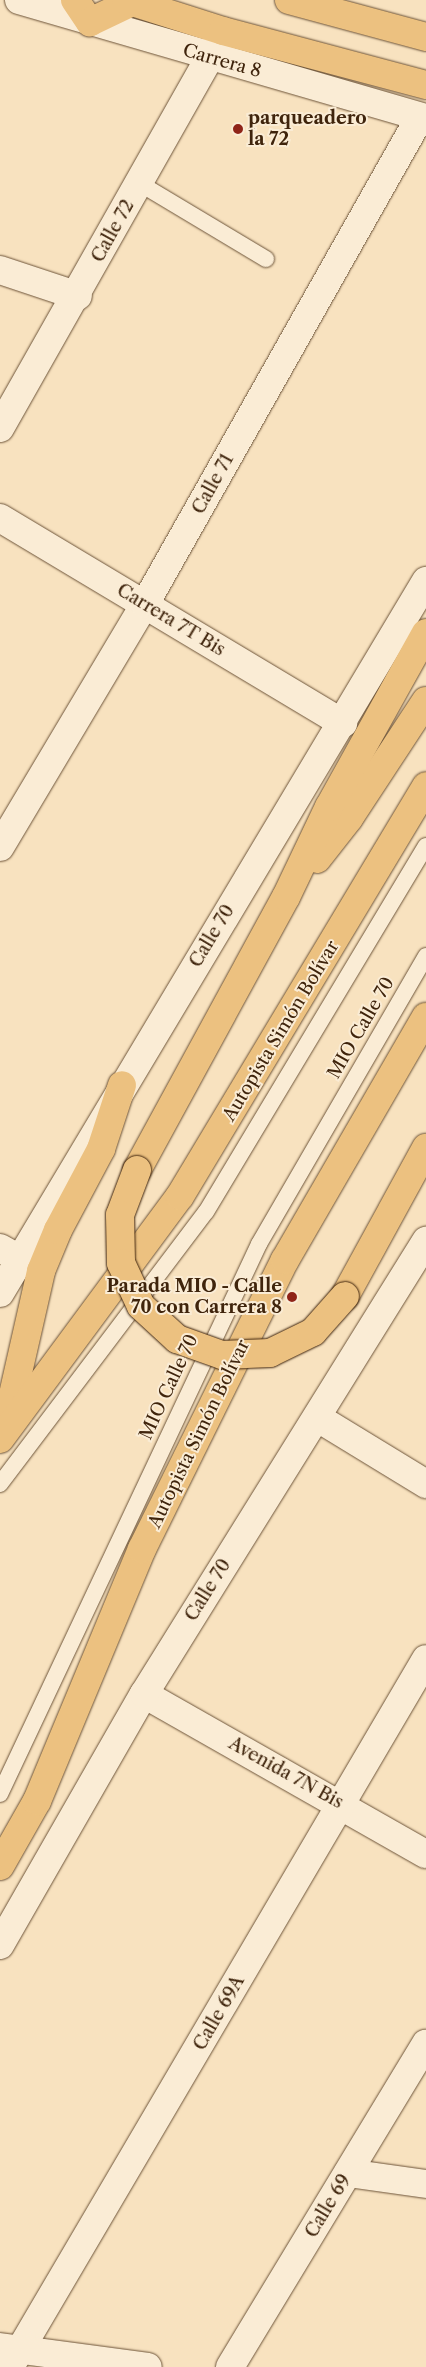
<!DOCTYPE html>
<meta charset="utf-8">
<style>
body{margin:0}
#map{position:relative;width:426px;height:2367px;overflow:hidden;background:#f8e2bf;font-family:"Libre Caslon Text",serif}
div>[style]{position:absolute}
.roads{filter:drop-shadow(0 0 1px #6d5439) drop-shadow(0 0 1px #6d5439)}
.lane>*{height:16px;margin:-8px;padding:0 8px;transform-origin:8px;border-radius:8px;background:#faecd5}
.street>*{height:28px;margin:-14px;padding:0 14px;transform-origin:14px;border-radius:14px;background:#faecd5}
.secondary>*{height:28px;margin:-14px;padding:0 14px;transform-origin:14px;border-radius:14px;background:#faecd5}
.primary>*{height:28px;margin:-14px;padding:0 14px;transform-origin:14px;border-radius:14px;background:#ecc180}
.highway>*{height:28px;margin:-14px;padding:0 14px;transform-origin:14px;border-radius:14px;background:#ecc180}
.bridges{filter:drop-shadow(0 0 1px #3f240c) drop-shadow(0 0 1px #3f240c)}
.highway-bridge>*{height:28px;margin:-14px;padding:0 14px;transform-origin:14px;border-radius:14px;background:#ecc180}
.dots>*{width:14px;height:14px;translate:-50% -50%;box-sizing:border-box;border:2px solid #faecd5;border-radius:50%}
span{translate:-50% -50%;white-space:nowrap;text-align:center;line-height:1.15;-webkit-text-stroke:4px #faecd5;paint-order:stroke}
.street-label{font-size:18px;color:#3f240c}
.poi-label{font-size:18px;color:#3f240c;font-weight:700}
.left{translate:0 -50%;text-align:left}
.right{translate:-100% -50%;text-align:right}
</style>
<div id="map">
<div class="roads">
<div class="lane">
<i style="left:139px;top:183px;width:148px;rotate:30.9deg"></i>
<i style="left:0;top:1484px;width:341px;rotate:-52.9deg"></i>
<i style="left:206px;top:1212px;width:427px;rotate:-59deg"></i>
<i style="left:0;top:1794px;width:608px;rotate:-64.78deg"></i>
<i style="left:259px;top:1244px;width:333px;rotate:-59.9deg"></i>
</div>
<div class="street">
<i style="left:0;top:270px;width:82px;rotate:18.4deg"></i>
<i style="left:0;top:428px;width:451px;rotate:-60.5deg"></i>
<i style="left:0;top:518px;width:400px;rotate:30.9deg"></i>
<i style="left:0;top:847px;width:283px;rotate:-59.2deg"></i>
<i style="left:145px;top:604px;width:559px;rotate:-60.55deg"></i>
<i style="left:0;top:1248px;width:23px;rotate:29deg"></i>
<i style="left:318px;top:1418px;width:127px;rotate:31.4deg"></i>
<i style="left:144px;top:1694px;width:324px;rotate:29.6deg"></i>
<i style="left:348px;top:2173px;width:79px;rotate:8deg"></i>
<i style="left:10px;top:2367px;width:821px;rotate:-59.56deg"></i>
<i style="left:230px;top:2367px;width:378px;rotate:-58.8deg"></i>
</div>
<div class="secondary">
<i style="left:19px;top:0;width:424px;rotate:16.2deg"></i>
<i style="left:0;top:1293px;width:830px;rotate:-59.11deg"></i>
<i style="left:0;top:1945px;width:289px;rotate:-60.2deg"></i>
<i style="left:144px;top:1694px;width:534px;rotate:-58.1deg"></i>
<i style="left:0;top:2347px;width:149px;rotate:7.7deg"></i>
</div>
<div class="primary">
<i style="left:75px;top:0;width:27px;rotate:56deg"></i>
<i style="left:90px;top:22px;width:47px;rotate:-25.5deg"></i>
<i style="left:126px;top:0;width:102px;rotate:17.7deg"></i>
<i style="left:223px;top:31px;width:210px;rotate:14.9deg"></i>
<i style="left:289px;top:0;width:142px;rotate:15.1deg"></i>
</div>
<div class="highway">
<i style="left:317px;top:859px;width:52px;rotate:-52deg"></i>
<i style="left:349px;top:818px;width:140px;rotate:-56.7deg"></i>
<i style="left:137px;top:1170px;width:311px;rotate:-61.4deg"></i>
<i style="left:286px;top:897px;width:100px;rotate:-64.5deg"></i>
<i style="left:329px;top:807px;width:199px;rotate:-60.9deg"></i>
<i style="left:345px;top:1296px;width:169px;rotate:-61.3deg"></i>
<i style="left:7px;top:1421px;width:154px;rotate:-77.2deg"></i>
<i style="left:41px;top:1271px;width:44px;rotate:-67.5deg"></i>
<i style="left:58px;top:1230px;width:92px;rotate:-62deg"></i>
<i style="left:101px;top:1149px;width:67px;rotate:-71.8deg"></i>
<i style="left:0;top:1439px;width:302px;rotate:-53.5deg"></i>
<i style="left:180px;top:1196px;width:478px;rotate:-59deg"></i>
<i style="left:0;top:1866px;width:75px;rotate:-60.4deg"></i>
<i style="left:37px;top:1801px;width:273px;rotate:-67.4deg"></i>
<i style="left:142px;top:1549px;width:322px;rotate:-63.7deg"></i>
<i style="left:285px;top:1260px;width:281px;rotate:-59.9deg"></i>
</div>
</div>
<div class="bridges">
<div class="highway-bridge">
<i style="left:137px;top:1170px;width:48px;rotate:110.7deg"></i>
<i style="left:120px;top:1215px;width:48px;rotate:88.8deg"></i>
<i style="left:121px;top:1263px;width:47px;rotate:65.1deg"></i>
<i style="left:141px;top:1306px;width:49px;rotate:42.5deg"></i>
<i style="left:177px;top:1339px;width:48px;rotate:19.6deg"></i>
<i style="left:222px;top:1355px;width:48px;rotate:-2.4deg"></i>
<i style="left:270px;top:1353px;width:48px;rotate:-26deg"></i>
<i style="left:313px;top:1332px;width:48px;rotate:-48.4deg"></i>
</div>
</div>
<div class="dots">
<i style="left:238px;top:129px;background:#8f2418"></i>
<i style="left:292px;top:1297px;background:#8f2418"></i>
</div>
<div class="street-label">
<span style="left:222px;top:61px;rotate:16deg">Carrera 8</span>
<span style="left:113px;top:231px;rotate:-61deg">Calle 72</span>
<span style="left:213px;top:484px;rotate:-61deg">Calle 71</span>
<span style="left:171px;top:620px;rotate:31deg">Carrera 7T Bis</span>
<span style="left:212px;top:936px;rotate:-59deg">Calle 70</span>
<span style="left:361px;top:1028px;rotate:-60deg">MIO Calle 70</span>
<span style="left:281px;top:1031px;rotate:-59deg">Autopista Simón Bolívar</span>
<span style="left:169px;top:1387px;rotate:-65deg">MIO Calle 70</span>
<span style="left:199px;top:1434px;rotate:-64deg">Autopista Simón Bolívar</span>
<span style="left:208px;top:1590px;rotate:-58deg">Calle 70</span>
<span style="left:286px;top:1773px;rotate:29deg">Avenida 7N Bis</span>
<span style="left:219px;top:2013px;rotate:-60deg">Calle 69A</span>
<span style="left:328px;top:2206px;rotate:-59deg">Calle 69</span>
</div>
<div class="poi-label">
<span class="left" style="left:248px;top:129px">parqueadero<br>la 72</span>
<span class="right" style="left:282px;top:1297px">Parada MIO - Calle<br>70 con Carrera 8</span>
</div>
</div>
